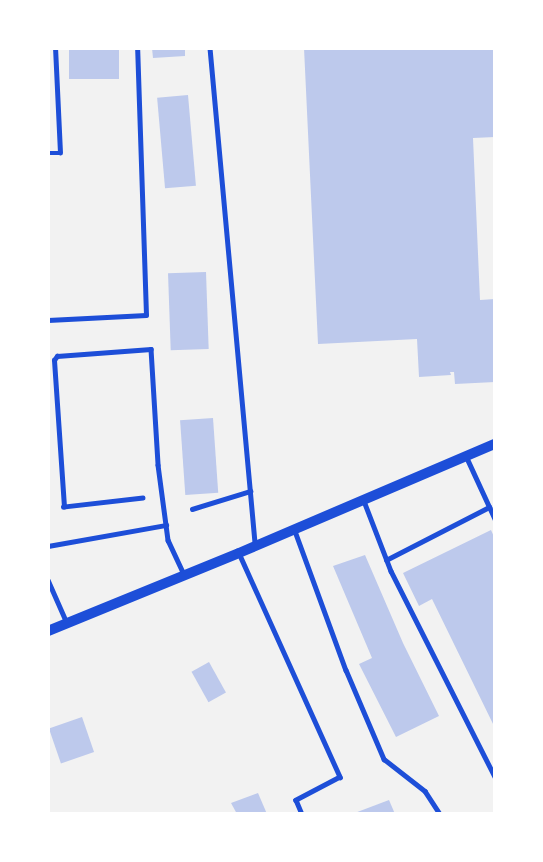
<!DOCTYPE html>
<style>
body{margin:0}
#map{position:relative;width:543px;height:862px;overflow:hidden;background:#f2f2f2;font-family:"Asap Condensed",sans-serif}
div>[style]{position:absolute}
.building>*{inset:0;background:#bdc9ec;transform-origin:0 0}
.service>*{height:4.5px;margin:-2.25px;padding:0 2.25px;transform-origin:2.25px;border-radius:2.25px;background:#1d4ed8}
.tertiary>*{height:10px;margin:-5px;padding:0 5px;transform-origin:5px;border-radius:5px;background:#1d4ed8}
span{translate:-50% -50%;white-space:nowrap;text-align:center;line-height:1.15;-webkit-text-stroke:6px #fff;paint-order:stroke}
.frame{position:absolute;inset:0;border:50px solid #fff;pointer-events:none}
</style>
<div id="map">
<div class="building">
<i style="left:69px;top:48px;width:50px;height:31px"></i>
<i style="clip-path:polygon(152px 48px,185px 48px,185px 56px,153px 58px)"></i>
<i style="clip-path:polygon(304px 48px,494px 48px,495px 137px,473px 138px,480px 300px,495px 299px,495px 382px,455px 384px,454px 372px,450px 372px,451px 375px,419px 377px,417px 339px,318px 344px)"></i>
<i style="left:188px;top:95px;width:91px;height:31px;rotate:85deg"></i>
<i style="left:206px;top:272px;width:77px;height:38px;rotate:88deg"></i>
<i style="left:213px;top:418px;width:75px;height:33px;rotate:86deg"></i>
<i style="clip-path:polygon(491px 530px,495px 539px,495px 728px,432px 599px,419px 606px,403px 573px)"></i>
<i style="clip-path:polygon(365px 555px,403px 643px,439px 716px,396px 737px,359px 664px,372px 658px,333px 566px)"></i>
<i style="left:209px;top:662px;width:35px;height:20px;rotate:61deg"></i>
<i style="left:82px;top:717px;width:37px;height:35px;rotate:71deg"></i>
<i style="clip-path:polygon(258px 793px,267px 814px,237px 814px,231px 803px)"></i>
<i style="clip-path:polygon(389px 800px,395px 814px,352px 814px)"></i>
</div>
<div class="service">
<i style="left:210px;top:48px;width:498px;rotate:84.8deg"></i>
<i style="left:48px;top:153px;width:12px"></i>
<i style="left:60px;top:153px;width:105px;rotate:-92.7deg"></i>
<i style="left:48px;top:320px;width:98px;rotate:-2.9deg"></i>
<i style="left:146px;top:315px;width:267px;rotate:-91.9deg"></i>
<i style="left:467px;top:458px;width:67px;rotate:65.3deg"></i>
<i style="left:143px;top:498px;width:80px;rotate:173.5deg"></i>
<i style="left:64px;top:507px;width:147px;rotate:-93.9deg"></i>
<i style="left:54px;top:360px;width:5px;rotate:-53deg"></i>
<i style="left:57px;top:356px;width:94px;rotate:-4.3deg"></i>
<i style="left:151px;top:349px;width:116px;rotate:86.5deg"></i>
<i style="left:158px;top:465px;width:76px;rotate:82.4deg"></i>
<i style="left:168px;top:540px;width:38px;rotate:65deg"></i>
<i style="left:364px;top:501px;width:75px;rotate:68.9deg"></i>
<i style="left:391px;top:571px;width:231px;rotate:63.2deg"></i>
<i style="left:192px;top:509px;width:61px;rotate:-17.2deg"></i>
<i style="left:295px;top:531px;width:148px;rotate:69.9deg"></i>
<i style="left:346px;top:670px;width:97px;rotate:66.9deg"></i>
<i style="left:384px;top:759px;width:52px;rotate:38deg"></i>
<i style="left:425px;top:791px;width:27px;rotate:57deg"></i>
<i style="left:48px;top:546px;width:120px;rotate:-10.1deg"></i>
<i style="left:239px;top:553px;width:246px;rotate:65.7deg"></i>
<i style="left:340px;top:777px;width:50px;rotate:152.4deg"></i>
<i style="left:296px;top:800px;width:15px;rotate:67deg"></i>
<i style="left:386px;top:560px;width:116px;rotate:-27.2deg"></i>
<i style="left:48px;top:580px;width:47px;rotate:66.2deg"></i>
</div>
<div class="tertiary">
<i style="left:48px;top:631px;width:206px;rotate:-22.2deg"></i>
<i style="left:239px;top:553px;width:278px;rotate:-23.1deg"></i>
</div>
<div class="frame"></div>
</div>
